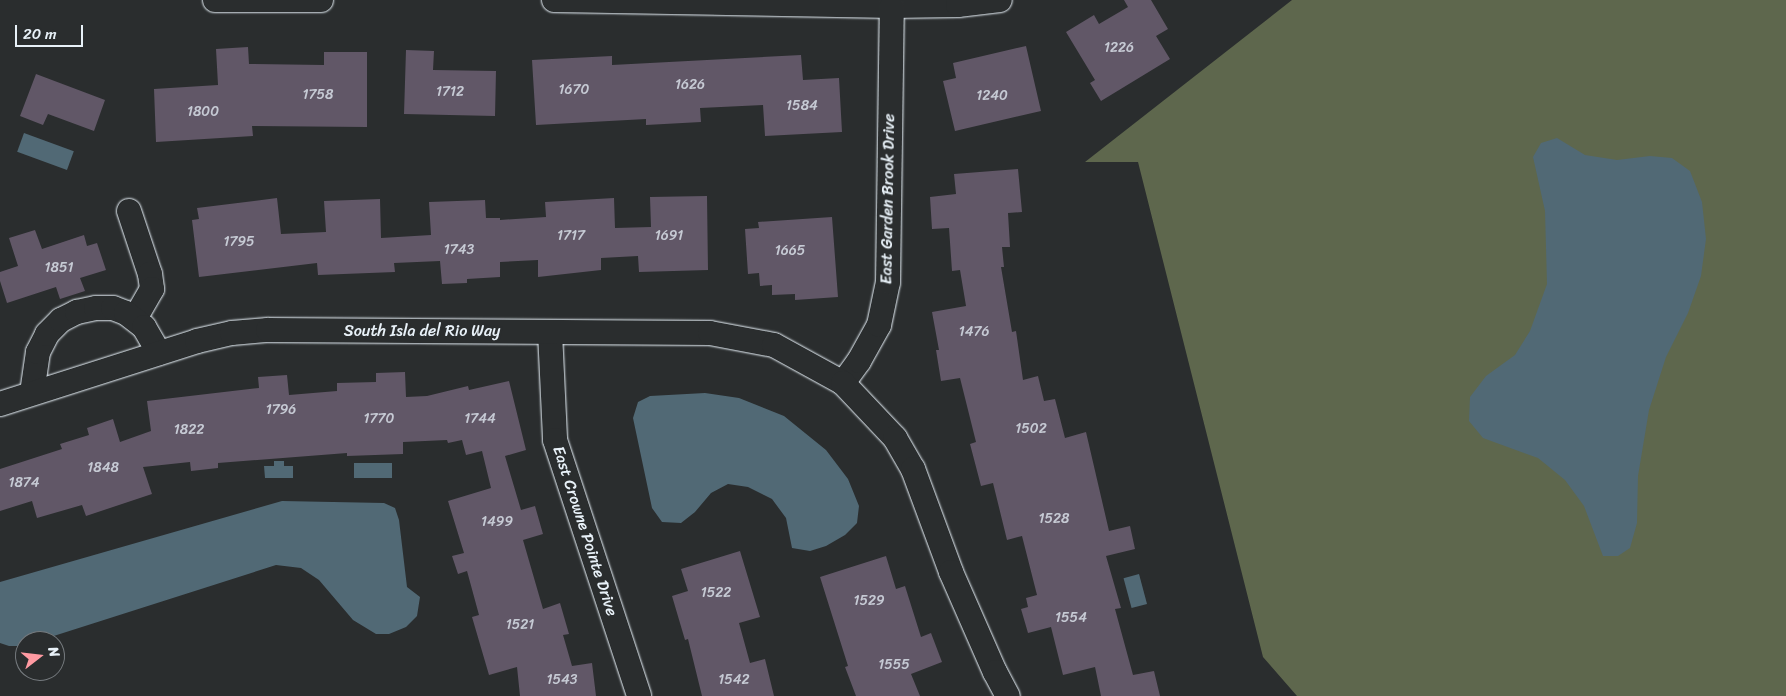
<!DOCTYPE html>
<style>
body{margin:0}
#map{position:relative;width:1786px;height:696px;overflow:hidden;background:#2a2d2e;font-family:Sriracha,sans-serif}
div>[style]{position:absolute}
.green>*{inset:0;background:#5e674d}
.water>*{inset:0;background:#516975;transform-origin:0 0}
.building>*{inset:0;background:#615767}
.roads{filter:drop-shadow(0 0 1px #e8f1f8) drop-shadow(0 0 1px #e8f1f8)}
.minor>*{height:24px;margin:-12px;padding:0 12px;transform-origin:12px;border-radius:12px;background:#2a2d2e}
span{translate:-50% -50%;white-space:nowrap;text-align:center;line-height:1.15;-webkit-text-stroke:4.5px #2a2d2e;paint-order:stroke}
.number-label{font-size:14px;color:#c6cad4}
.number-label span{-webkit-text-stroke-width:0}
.street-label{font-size:16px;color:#e8f1f8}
.north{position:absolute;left:15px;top:631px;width:50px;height:50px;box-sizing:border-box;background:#2a2d2e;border:1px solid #767b7f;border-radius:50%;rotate:74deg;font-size:14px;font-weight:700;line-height:20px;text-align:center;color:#e8f1f8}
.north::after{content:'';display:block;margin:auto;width:18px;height:22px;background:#ff9aa2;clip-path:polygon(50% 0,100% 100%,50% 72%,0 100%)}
.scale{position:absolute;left:15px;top:25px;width:68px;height:22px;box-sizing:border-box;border:2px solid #e8f1f8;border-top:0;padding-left:6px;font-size:15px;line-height:18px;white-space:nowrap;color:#e8f1f8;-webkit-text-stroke:4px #2a2d2e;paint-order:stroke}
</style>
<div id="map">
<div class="green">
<i style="clip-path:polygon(1292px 0,1786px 0,1786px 696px,1297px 696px,1263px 657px,1138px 162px,1085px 162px)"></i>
</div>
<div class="water">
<i style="left:24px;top:133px;width:53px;height:20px;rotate:20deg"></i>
<i style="clip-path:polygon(1557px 138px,1585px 155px,1617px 160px,1650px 156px,1672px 158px,1690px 171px,1702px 202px,1706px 239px,1701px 276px,1688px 313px,1666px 357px,1649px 410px,1638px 476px,1637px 523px,1630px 548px,1618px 556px,1603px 556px,1584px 506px,1565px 480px,1538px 458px,1483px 438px,1469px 421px,1470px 397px,1486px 376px,1515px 355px,1530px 331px,1547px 284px,1545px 211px,1533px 157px,1541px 143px)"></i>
<i style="clip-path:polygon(705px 393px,739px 398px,784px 416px,826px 450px,848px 479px,859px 506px,857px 523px,845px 535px,826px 546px,810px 551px,792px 548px,786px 518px,772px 499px,748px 487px,728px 484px,711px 493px,695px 512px,681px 523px,662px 522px,652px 508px,633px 418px,638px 402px,650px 396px)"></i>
<i style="clip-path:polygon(274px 461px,284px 461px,284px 466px,293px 466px,293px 478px,265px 478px,264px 466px,274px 466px)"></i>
<i style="left:354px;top:463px;width:38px;height:15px"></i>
<i style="clip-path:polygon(282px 501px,384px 503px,395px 508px,399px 520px,407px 587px,420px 597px,417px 616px,406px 627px,389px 634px,376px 634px,353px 620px,319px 580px,301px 568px,276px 565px,38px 641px,25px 641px,24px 646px,9px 646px,0 643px,0 582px)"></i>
<i style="left:1139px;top:574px;width:31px;height:16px;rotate:75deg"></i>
</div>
<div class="building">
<i style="clip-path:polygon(1124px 0,1151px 0,1168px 29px,1156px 36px,1170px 59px,1101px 101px,1090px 83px,1095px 80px,1066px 32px,1094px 15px,1099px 24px,1128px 7px)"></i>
<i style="clip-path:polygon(1026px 46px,1041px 111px,955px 131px,943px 81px,956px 78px,953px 63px)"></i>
<i style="clip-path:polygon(248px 47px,249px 64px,324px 65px,324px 52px,367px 52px,367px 127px,252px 126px,253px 136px,156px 142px,154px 89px,218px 85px,216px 49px)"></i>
<i style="clip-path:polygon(406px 50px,434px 51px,433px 70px,496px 71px,495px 116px,404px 114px)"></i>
<i style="clip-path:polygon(801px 55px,803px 80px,839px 78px,842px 132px,765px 136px,763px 105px,700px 108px,701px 122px,646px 125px,646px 119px,536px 125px,532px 60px,612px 56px,612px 65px)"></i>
<i style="clip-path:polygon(36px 74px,105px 100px,94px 131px,48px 114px,43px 125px,20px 116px)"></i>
<i style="clip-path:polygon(1018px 169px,1022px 212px,1008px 213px,1010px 247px,1002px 247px,1004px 267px,1001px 267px,1012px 332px,1016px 331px,1023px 380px,1038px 376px,1044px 401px,1055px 399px,1065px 438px,1086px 432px,1109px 531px,1130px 526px,1135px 549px,1106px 556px,1121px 608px,1115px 609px,1133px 675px,1154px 671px,1160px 696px,1101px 696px,1095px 667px,1063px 675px,1051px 627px,1028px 633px,1021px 609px,1028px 607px,1026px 598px,1037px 595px,1022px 536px,1007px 540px,993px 483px,981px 486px,970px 444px,976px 442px,960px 378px,941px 381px,936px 350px,939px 350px,932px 312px,966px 306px,960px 270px,952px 271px,949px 228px,932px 229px,930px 197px,956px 194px,954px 174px)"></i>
<i style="clip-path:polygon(707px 196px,708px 270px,639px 272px,638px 256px,601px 258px,601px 270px,538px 277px,538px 260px,500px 262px,500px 277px,467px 279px,467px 283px,442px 284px,440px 261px,394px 263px,395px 272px,318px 275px,317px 263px,199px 277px,192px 220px,199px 219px,197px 208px,277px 198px,281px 234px,326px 232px,324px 201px,380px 199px,381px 238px,431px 235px,429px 202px,485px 200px,486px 218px,500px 218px,500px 220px,546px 217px,545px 202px,614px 198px,615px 228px,651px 227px,650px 197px)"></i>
<i style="clip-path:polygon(832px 217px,838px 297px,795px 300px,795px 294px,772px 295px,772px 285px,760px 286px,759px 273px,748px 274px,745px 229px,759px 228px,758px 222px)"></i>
<i style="clip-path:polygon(35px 230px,42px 249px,84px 235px,87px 246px,97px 243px,106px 270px,80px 278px,85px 291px,60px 299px,56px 287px,7px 303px,0 281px,0 272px,18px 266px,9px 238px)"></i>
<i style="clip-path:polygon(405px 372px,406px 397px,427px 396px,468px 386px,469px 390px,509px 381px,526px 450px,505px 456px,521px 510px,535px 506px,543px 534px,523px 540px,543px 609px,560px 603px,569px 634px,563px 635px,572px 666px,592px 663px,596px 696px,520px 696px,517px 667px,489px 675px,472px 617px,479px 615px,467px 571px,458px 574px,452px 556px,464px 553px,448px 501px,491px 488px,482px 451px,466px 455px,462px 440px,448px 443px,447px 440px,403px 442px,403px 454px,347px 456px,347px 453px,218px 463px,218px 468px,191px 471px,190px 462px,143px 467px,152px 494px,86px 516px,82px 505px,37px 518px,32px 501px,0 511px,0 469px,62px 449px,60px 444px,89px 435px,87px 428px,113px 419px,120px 442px,151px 431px,147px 401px,259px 388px,258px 377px,287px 375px,289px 395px,337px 391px,337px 383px,376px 382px,376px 373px)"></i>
<i style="clip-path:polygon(740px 551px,760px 617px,739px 623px,750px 663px,765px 659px,774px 696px,702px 696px,688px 639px,685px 640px,672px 596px,688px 591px,681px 569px)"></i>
<i style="clip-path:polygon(886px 556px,896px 589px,905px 586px,921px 637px,931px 633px,942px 662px,911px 674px,920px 696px,856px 696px,845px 667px,848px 666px,820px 577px)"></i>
</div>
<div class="roads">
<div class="minor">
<i style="left:215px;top:0;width:106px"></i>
<i style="left:554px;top:0;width:338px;rotate:1deg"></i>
<i style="left:892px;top:6px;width:66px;rotate:-0.9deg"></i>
<i style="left:958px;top:5px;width:42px;rotate:-6.8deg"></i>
<i style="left:129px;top:211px;width:66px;rotate:71.6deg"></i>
<i style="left:150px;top:274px;width:15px;rotate:82deg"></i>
<i style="left:152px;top:289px;width:34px;rotate:120deg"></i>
<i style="left:550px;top:332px;width:108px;rotate:87.3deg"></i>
<i style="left:555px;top:440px;width:269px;rotate:71.8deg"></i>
<i style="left:843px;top:383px;width:27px;rotate:-54deg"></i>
<i style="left:859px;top:361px;width:41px;rotate:-60.9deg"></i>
<i style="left:879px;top:325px;width:44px;rotate:-78.2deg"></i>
<i style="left:888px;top:282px;width:276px;rotate:-89.2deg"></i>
<i style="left:32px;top:393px;width:41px;rotate:-81.7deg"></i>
<i style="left:38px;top:352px;width:20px;rotate:-63deg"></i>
<i style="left:47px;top:334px;width:20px;rotate:-45deg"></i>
<i style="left:61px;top:320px;width:18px;rotate:-27deg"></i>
<i style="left:77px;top:312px;width:19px;rotate:-12deg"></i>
<i style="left:96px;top:308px;width:17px"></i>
<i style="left:113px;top:308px;width:14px;rotate:21deg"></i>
<i style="left:126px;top:313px;width:23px;rotate:38deg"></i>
<i style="left:144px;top:327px;width:30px;rotate:60deg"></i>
<i style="left:0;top:404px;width:207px;rotate:-17.7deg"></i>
<i style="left:197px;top:341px;width:36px;rotate:-13deg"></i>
<i style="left:232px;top:333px;width:36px;rotate:-5deg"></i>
<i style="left:268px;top:330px;width:442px;rotate:0.4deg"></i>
<i style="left:710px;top:333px;width:65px;rotate:10.6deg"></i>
<i style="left:774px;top:345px;width:79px;rotate:28.8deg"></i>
<i style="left:843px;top:383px;width:76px;rotate:46.6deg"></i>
<i style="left:895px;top:438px;width:36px;rotate:60deg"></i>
<i style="left:913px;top:469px;width:110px;rotate:69.7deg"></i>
<i style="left:951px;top:572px;width:109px;rotate:66.3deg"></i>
<i style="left:995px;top:672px;width:27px;rotate:62deg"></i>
</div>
</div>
<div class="number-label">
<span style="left:1119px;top:48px">1226</span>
<span style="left:690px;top:85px">1626</span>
<span style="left:574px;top:90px">1670</span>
<span style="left:450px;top:92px">1712</span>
<span style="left:318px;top:95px">1758</span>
<span style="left:992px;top:96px">1240</span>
<span style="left:802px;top:106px">1584</span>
<span style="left:203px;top:112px">1800</span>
<span style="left:571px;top:236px">1717</span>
<span style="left:669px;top:236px">1691</span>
<span style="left:239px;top:242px">1795</span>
<span style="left:459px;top:250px">1743</span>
<span style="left:790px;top:251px">1665</span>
<span style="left:59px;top:268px">1851</span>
<span style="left:974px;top:332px">1476</span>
<span style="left:281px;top:410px">1796</span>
<span style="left:379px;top:419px">1770</span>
<span style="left:480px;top:419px">1744</span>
<span style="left:1031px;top:429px">1502</span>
<span style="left:189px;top:430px">1822</span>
<span style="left:103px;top:468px">1848</span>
<span style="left:24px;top:483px">1874</span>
<span style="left:1054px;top:519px">1528</span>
<span style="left:497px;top:522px">1499</span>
<span style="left:716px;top:593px">1522</span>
<span style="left:869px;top:601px">1529</span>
<span style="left:1071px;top:618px">1554</span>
<span style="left:520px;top:625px">1521</span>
<span style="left:894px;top:665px">1555</span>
<span style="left:562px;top:680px">1543</span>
<span style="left:734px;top:680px">1542</span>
</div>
<div class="street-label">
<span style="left:888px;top:199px;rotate:-89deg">East Garden Brook Drive</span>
<span style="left:422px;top:331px">South Isla del Rio Way</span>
<span style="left:585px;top:531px;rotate:72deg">East Crowne Pointe Drive</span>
</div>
<div class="north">N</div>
<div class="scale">20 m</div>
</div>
